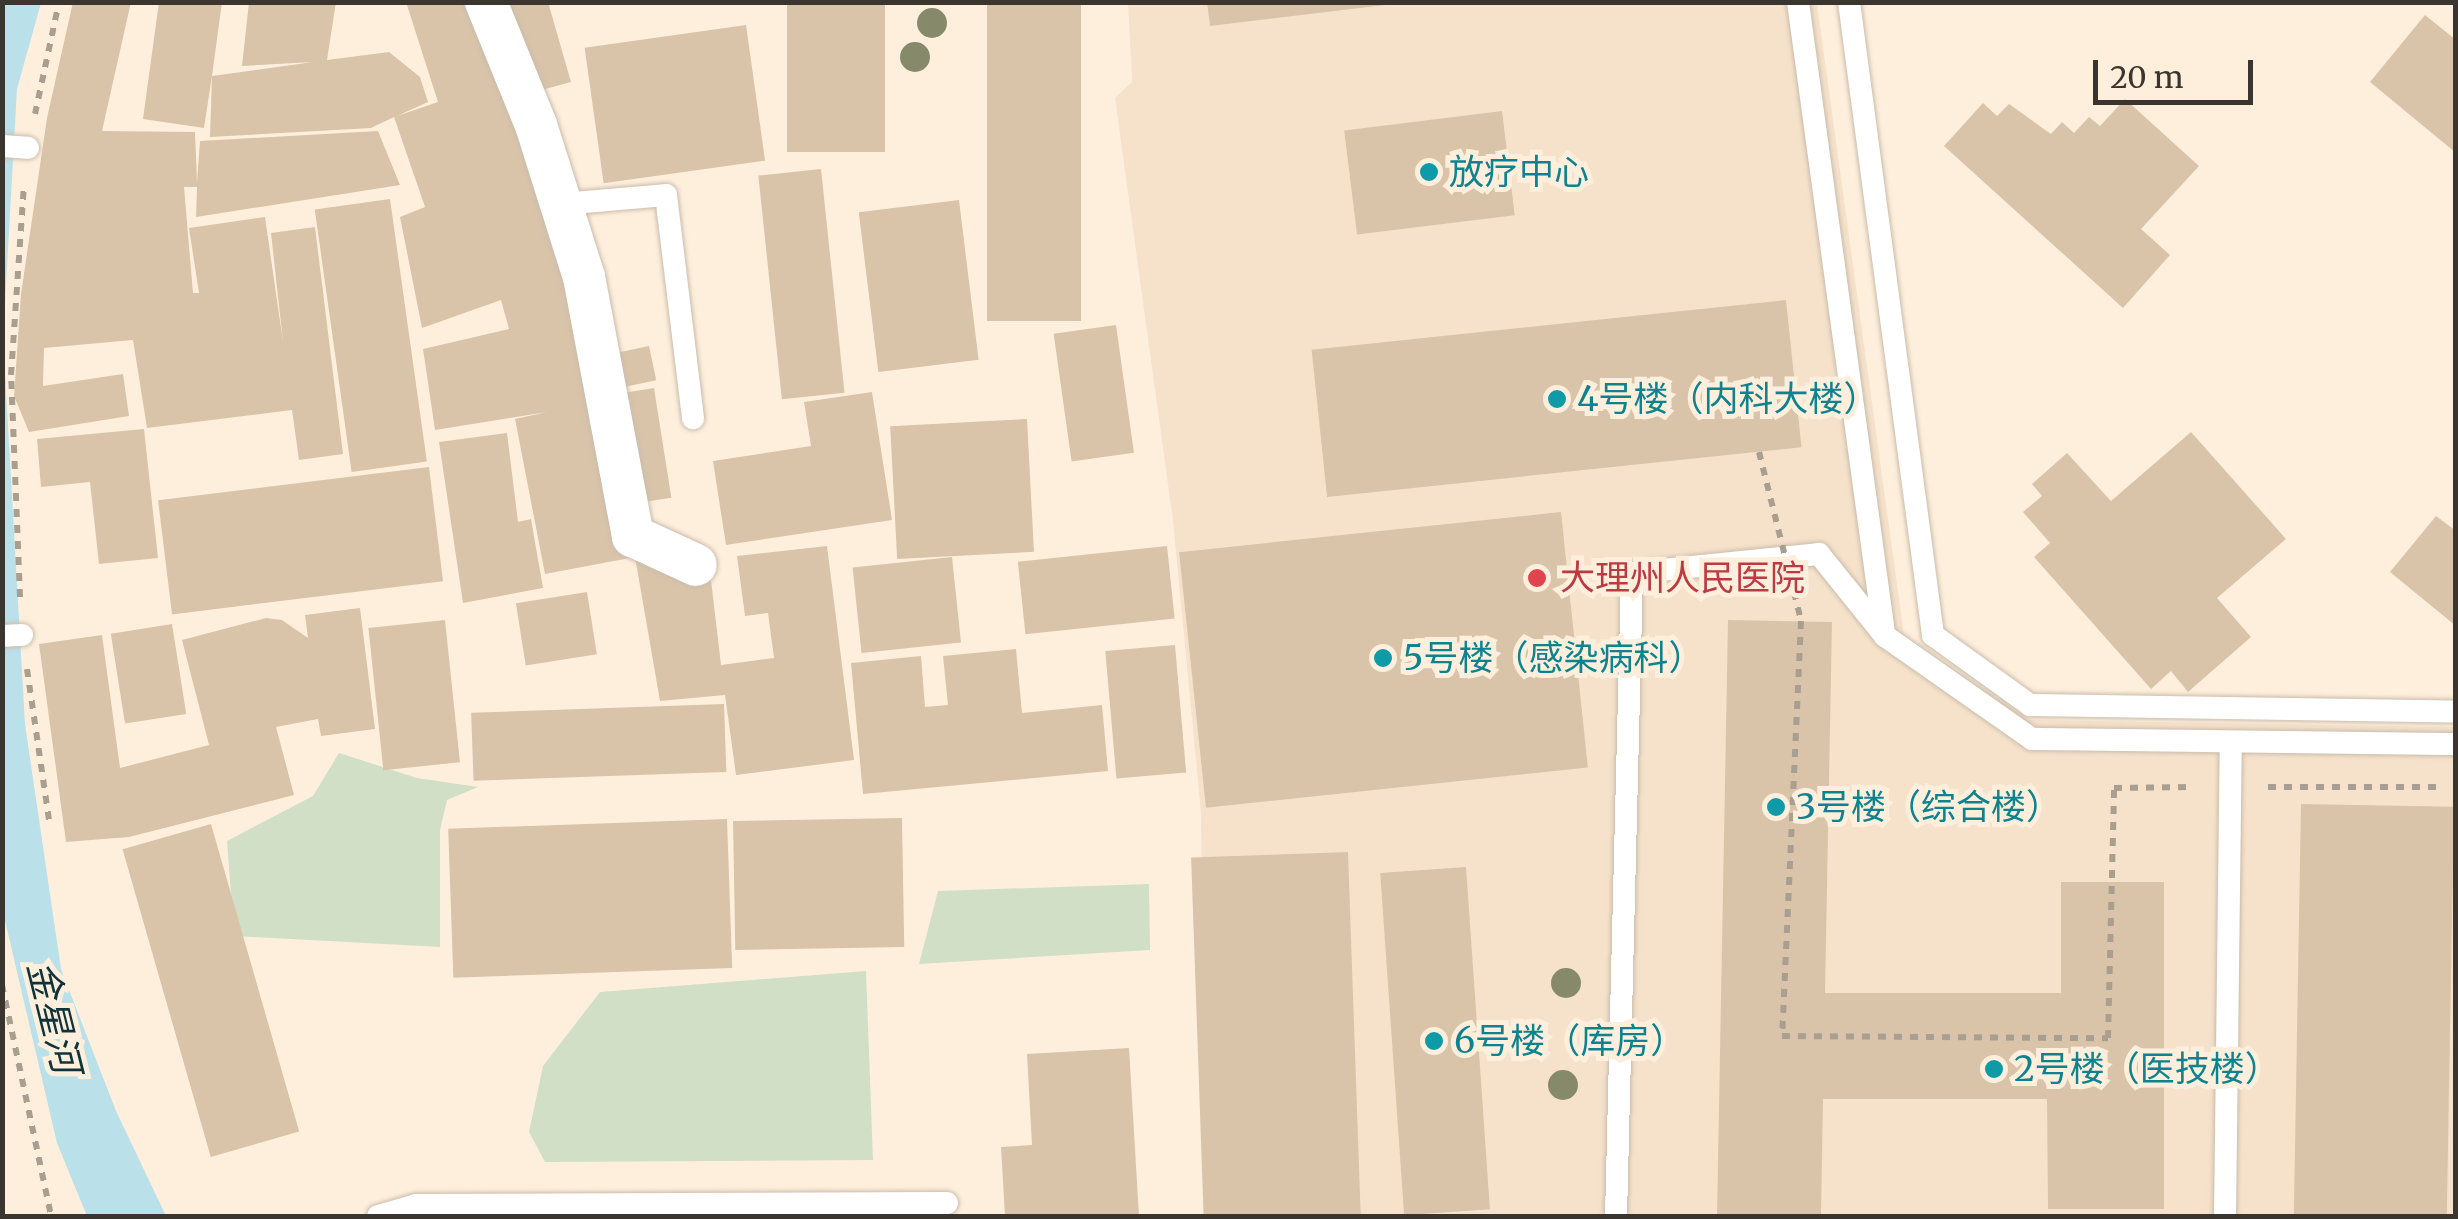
<!DOCTYPE html>
<meta charset="utf-8">
<style>
body{margin:0}
#map{position:relative;width:2458px;height:1219px;overflow:hidden;background:#feefdd;font-family:Merriweather,"Noto Sans SC",serif}
div>[style]{position:absolute}
.built>*{inset:0;background:#f6e2cb}
.green>*{inset:0;background:#d1dfc7}
.water>*{inset:0;background:#bae0ea}
.building>*{inset:0;background:#d9c4aa;transform-origin:0 0}
.path>*{height:6px;margin-top:-3px;transform-origin:0;background:repeating-linear-gradient(90deg,#a99f91 0 8px,transparent 0 16px)}
.roads{filter:drop-shadow(0 0 2px #cabcab) drop-shadow(0 0 2px #cabcab)}
.service>*{height:22px;margin:-11px;padding:0 11px;transform-origin:11px;border-radius:11px;background:#fff}
.minor>*{height:42px;margin:-21px;padding:0 21px;transform-origin:21px;border-radius:21px;background:#fff}
.path-bridge>*{height:6px;margin-top:-3px;transform-origin:0;background:repeating-linear-gradient(90deg,#a99f91 0 8px,transparent 0 16px)}
.trees>*{width:30px;height:30px;margin:-15px;border-radius:50%;background:#868a6a}
.dots>*{width:28px;height:28px;translate:-50% -50%;box-sizing:border-box;border:5px solid #feefdd;border-radius:50%}
span{translate:-50% -50%;white-space:nowrap;text-align:center;line-height:1.15;-webkit-text-stroke:10px #feefdd;paint-order:stroke}
.culture-label{font-size:35px;color:#0d838f}
.left{translate:0 -50%;text-align:left}
.health-label{font-size:35px;color:#be3a42}
.water-label{font-size:38px;color:#0e333b;font-style:italic}
.frame{position:absolute;inset:0;border:5px solid #3a352e;pointer-events:none}
.scale{position:absolute;left:2093px;top:60px;width:160px;height:45px;box-sizing:border-box;border:5px solid #3a352e;border-top:0;padding-left:12px;font-size:30px;line-height:35px;white-space:nowrap;color:#3a352e;-webkit-text-stroke:8px #feefdd;paint-order:stroke}
</style>
<div id="map">
<div class="built">
<i style="clip-path:polygon(1128px 3px,1817px 3px,1904px 635px,2028px 720px,2455px 727px,2455px 1216px,1206px 1216px,1201px 813px,1173px 521px,1115px 98px,1132px 82px)"></i>
</div>
<div class="green">
<i style="clip-path:polygon(339px 753px,417px 778px,478px 787px,447px 800px,440px 830px,440px 947px,234px 936px,227px 841px,313px 796px)"></i>
<i style="clip-path:polygon(1149px 884px,1150px 950px,919px 964px,938px 891px)"></i>
<i style="clip-path:polygon(866px 971px,873px 1160px,545px 1162px,529px 1132px,543px 1066px,600px 992px)"></i>
</div>
<div class="water">
<i style="clip-path:polygon(3px 3px,41px 3px,17px 89px,3px 338px,25px 724px,61px 969px,116px 1111px,166px 1216px,87px 1216px,57px 1143px,3px 912px)"></i>
</div>
<div class="building">
<i style="clip-path:polygon(73px 2px,131px 2px,102px 131px,195px 132px,197px 182px,200px 141px,378px 131px,400px 185px,196px 217px,197px 187px,184px 187px,193px 293px,199px 293px,189px 228px,265px 217px,283px 342px,271px 233px,315px 227px,343px 454px,299px 460px,292px 410px,147px 428px,133px 340px,44px 348px,43px 386px,123px 374px,129px 416px,29px 432px,14px 396px,21px 294px,47px 118px)"></i>
<i style="clip-path:polygon(159px 2px,222px 2px,212px 76px,313px 62px,242px 66px,249px 2px,336px 2px,327px 60px,389px 52px,420px 77px,428px 102px,397px 116px,438px 102px,406px 2px,474px 2px,562px 246px,635px 557px,545px 574px,515px 419px,547px 412px,435px 430px,423px 349px,509px 329px,501px 300px,422px 328px,400px 217px,425px 207px,394px 117px,371px 128px,210px 137px,212px 76px,204px 128px,143px 119px)"></i>
<i style="clip-path:polygon(502px 2px,548px 2px,571px 82px,527px 94px)"></i>
<i style="left:787px;top:2px;width:98px;height:150px"></i>
<i style="left:987px;top:2px;width:94px;height:319px"></i>
<i style="clip-path:polygon(1207px 2px,1385px 2px,1385px 5px,1210px 26px)"></i>
<i style="clip-path:polygon(2425px 15px,2456px 40px,2456px 153px,2370px 82px)"></i>
<i style="left:746px;top:25px;width:137px;height:163px;rotate:82deg"></i>
<i style="clip-path:polygon(2125px 99px,2199px 166px,2141px 229px,2170px 255px,2123px 308px,1944px 146px,1983px 103px,1997px 116px,2009px 104px,2051px 134px,2062px 122px,2074px 133px,2089px 117px,2100px 126px)"></i>
<i style="left:1502px;top:111px;width:105px;height:159px;rotate:83deg"></i>
<i style="left:821px;top:169px;width:225px;height:63px;rotate:84deg"></i>
<i style="left:390px;top:199px;width:265px;height:76px;rotate:82deg"></i>
<i style="left:959px;top:200px;width:161px;height:101px;rotate:83deg"></i>
<i style="left:1786px;top:300px;width:148px;height:477px;rotate:84deg"></i>
<i style="left:1116px;top:325px;width:129px;height:63px;rotate:82deg"></i>
<i style="left:649px;top:346px;width:35px;height:46px;rotate:78deg"></i>
<i style="left:654px;top:388px;width:111px;height:44px;rotate:81deg"></i>
<i style="clip-path:polygon(872px 392px,892px 520px,726px 545px,713px 461px,811px 446px,804px 402px)"></i>
<i style="left:1027px;top:419px;width:133px;height:137px;rotate:87deg"></i>
<i style="clip-path:polygon(144px 429px,158px 558px,99px 564px,90px 482px,41px 487px,37px 439px)"></i>
<i style="clip-path:polygon(2191px 432px,2286px 539px,2217px 598px,2251px 637px,2188px 692px,2171px 671px,2151px 689px,2034px 557px,2050px 543px,2023px 512px,2042px 496px,2032px 484px,2067px 453px,2111px 501px)"></i>
<i style="clip-path:polygon(507px 433px,518px 522px,531px 519px,543px 588px,463px 603px,439px 442px)"></i>
<i style="left:429px;top:467px;width:115px;height:273px;rotate:83deg"></i>
<i style="left:1561px;top:512px;width:257px;height:384px;rotate:84deg"></i>
<i style="clip-path:polygon(2436px 516px,2456px 531px,2456px 626px,2390px 572px)"></i>
<i style="clip-path:polygon(827px 546px,854px 760px,736px 775px,725px 695px,660px 701px,635px 557px,711px 580px,721px 665px,774px 658px,768px 613px,745px 616px,737px 556px)"></i>
<i style="left:1167px;top:546px;width:73px;height:150px;rotate:84deg"></i>
<i style="left:952px;top:557px;width:86px;height:100px;rotate:84deg"></i>
<i style="left:587px;top:592px;width:63px;height:72px;rotate:81deg"></i>
<i style="clip-path:polygon(360px 608px,375px 729px,321px 736px,318px 719px,276px 727px,294px 795px,129px 837px,66px 842px,39px 644px,102px 635px,120px 768px,209px 745px,182px 640px,266px 618px,282px 620px,308px 638px,305px 615px)"></i>
<i style="left:445px;top:620px;width:143px;height:77px;rotate:84deg"></i>
<i style="clip-path:polygon(1728px 620px,1832px 622px,1825px 993px,2061px 993px,2061px 882px,2164px 882px,2164px 1209px,2048px 1209px,2047px 1099px,1823px 1099px,1821px 1216px,1717px 1216px)"></i>
<i style="left:172px;top:624px;width:91px;height:62px;rotate:81deg"></i>
<i style="left:1175px;top:645px;width:128px;height:70px;rotate:85deg"></i>
<i style="clip-path:polygon(1016px 649px,1022px 713px,1102px 705px,1108px 771px,863px 794px,851px 663px,921px 656px,925px 707px,948px 705px,943px 656px)"></i>
<i style="left:724px;top:704px;width:68px;height:253px;rotate:88deg"></i>
<i style="left:2301px;top:804px;width:153px;height:412px;rotate:1deg"></i>
<i style="left:902px;top:818px;width:129px;height:169px;rotate:89deg"></i>
<i style="left:727px;top:819px;width:149px;height:279px;rotate:88deg"></i>
<i style="left:211px;top:824px;width:320px;height:92px;rotate:74deg"></i>
<i style="left:1348px;top:852px;width:364px;height:157px;rotate:88deg"></i>
<i style="left:1466px;top:867px;width:343px;height:86px;rotate:86deg"></i>
<i style="clip-path:polygon(1129px 1048px,1139px 1216px,1005px 1216px,1001px 1147px,1032px 1145px,1027px 1054px)"></i>
</div>
<div class="path">
<i style="left:35px;top:114px;width:115px;rotate:-77.9deg"></i>
<i style="left:20px;top:597px;width:222px;rotate:-92.3deg"></i>
<i style="left:11px;top:375px;width:190px;rotate:-86.1deg"></i>
<i style="left:1801px;top:621px;width:415px;rotate:92.6deg"></i>
<i style="left:1782px;top:1036px;width:326px;rotate:0.4deg"></i>
<i style="left:2108px;top:1038px;width:250px;rotate:-88.6deg"></i>
<i style="left:2114px;top:788px;width:77px;rotate:-0.7deg"></i>
<i style="left:27px;top:669px;width:153px;rotate:81.7deg"></i>
<i style="left:2268px;top:787px;width:173px"></i>
<i style="left:2px;top:985px;width:236px;rotate:78deg"></i>
</div>
<div class="roads">
<div class="service">
<i style="left:1798px;top:2px;width:637px;rotate:82.24deg"></i>
<i style="left:1849px;top:2px;width:639px;rotate:82.44deg"></i>
<i style="left:1933px;top:635px;width:120px;rotate:35.8deg"></i>
<i style="left:2030px;top:705px;width:426px;rotate:0.9deg"></i>
<i style="left:2px;top:146px;width:26px;rotate:4deg"></i>
<i style="left:561px;top:204px;width:105px;rotate:-4.9deg"></i>
<i style="left:666px;top:195px;width:225px;rotate:83.1deg"></i>
<i style="left:2px;top:636px;width:20px;rotate:-3deg"></i>
<i style="left:378px;top:1216px;width:40px;rotate:-16deg"></i>
<i style="left:416px;top:1205px;width:531px;rotate:-0.22deg"></i>
<i style="left:1616px;top:1216px;width:643px;rotate:-88.57deg"></i>
<i style="left:1632px;top:573px;width:188px;rotate:-5.8deg"></i>
<i style="left:1819px;top:554px;width:105px;rotate:51.2deg"></i>
<i style="left:1885px;top:636px;width:179px;rotate:35deg"></i>
<i style="left:2032px;top:739px;width:424px;rotate:0.7deg"></i>
<i style="left:2225px;top:1216px;width:474px;rotate:-89.3deg"></i>
</div>
<div class="minor">
<i style="left:486px;top:2px;width:133px;rotate:67.9deg"></i>
<i style="left:536px;top:125px;width:159px;rotate:72.5deg"></i>
<i style="left:584px;top:277px;width:264px;rotate:79.3deg"></i>
<i style="left:633px;top:536px;width:69px;rotate:24.7deg"></i>
</div>
</div>
<div class="path-bridge">
<i style="left:1759px;top:452px;width:174px;rotate:76deg"></i>
</div>
<div class="trees">
<i style="left:932px;top:23px"></i>
<i style="left:915px;top:57px"></i>
<i style="left:1566px;top:983px"></i>
<i style="left:1563px;top:1085px"></i>
</div>
<div class="dots">
<i style="left:1429px;top:172px;background:#0f9aa8"></i>
<i style="left:1557px;top:399px;background:#0f9aa8"></i>
<i style="left:1537px;top:578px;background:#e0444e"></i>
<i style="left:1383px;top:658px;background:#0f9aa8"></i>
<i style="left:1776px;top:807px;background:#0f9aa8"></i>
<i style="left:1434px;top:1041px;background:#0f9aa8"></i>
<i style="left:1994px;top:1069px;background:#0f9aa8"></i>
</div>
<div class="culture-label">
<span class="left" style="left:1449px;top:172px">放疗中心</span>
<span class="left" style="left:1577px;top:399px">4号楼（内科大楼）</span>
<span class="left" style="left:1403px;top:658px">5号楼（感染病科）</span>
<span class="left" style="left:1796px;top:807px">3号楼（综合楼）</span>
<span class="left" style="left:1454px;top:1041px">6号楼（库房）</span>
<span class="left" style="left:2014px;top:1069px">2号楼（医技楼）</span>
</div>
<div class="health-label">
<span class="left" style="left:1560px;top:578px">大理州人民医院</span>
</div>
<div class="water-label">
<span style="left:54px;top:1017px;rotate:76deg">金星河</span>
</div>
<div class="frame"></div>
<div class="scale">20 m</div>
</div>
